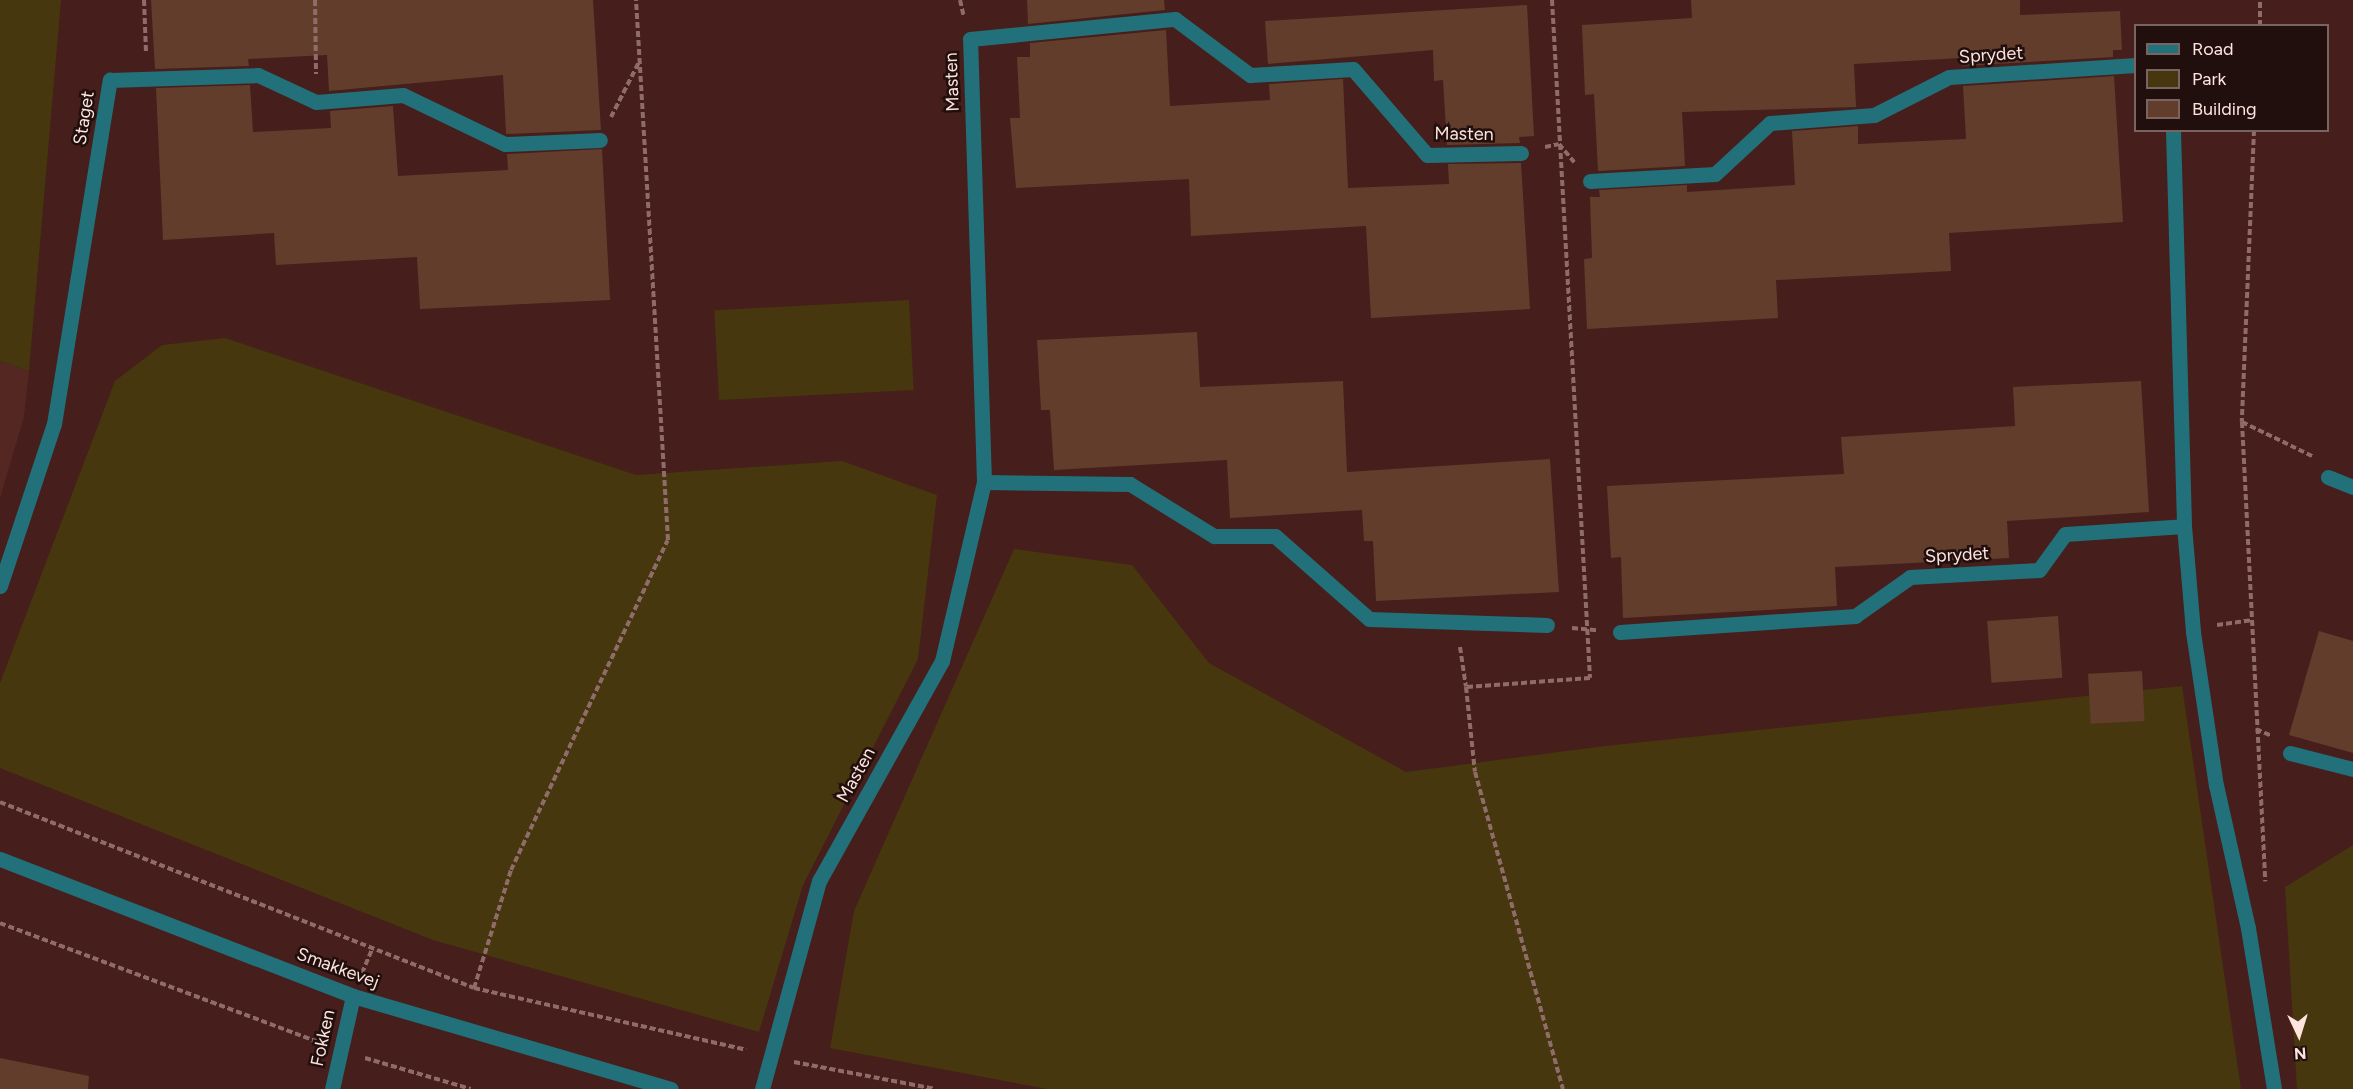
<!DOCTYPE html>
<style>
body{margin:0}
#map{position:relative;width:2353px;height:1089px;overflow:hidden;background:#461e1b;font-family:Figtree,sans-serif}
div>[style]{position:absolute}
.built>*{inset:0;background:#552723}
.green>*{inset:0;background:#47370e;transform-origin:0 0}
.building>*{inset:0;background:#633d2b;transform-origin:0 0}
.path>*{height:4px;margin-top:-2px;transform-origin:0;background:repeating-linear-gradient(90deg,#8f6c69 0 6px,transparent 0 9px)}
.minor>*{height:15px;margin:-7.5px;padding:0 7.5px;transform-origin:7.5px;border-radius:7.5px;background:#227079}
.tertiary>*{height:15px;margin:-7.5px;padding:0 7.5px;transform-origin:7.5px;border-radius:7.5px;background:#227079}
span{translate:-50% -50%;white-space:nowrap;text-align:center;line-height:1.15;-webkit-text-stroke:5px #200f0d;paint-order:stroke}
.street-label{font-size:18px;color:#fee3df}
.legend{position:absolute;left:2134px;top:24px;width:195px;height:108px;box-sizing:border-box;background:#200f0d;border:2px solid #796461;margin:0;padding:8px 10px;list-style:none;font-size:18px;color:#fee3df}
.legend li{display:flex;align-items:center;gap:12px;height:30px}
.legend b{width:30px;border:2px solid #796461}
.north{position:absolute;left:2269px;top:1005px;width:60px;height:60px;-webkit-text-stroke:4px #200f0d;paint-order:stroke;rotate:176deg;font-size:16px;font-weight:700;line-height:24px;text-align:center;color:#fee3df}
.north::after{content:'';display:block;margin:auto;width:21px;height:27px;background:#fee3df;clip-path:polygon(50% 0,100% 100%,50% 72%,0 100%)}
</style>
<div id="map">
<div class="built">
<i style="clip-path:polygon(0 361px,29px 371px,24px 417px,0 498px)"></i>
</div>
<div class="green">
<i style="clip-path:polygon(0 0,61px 0,29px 371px,0 361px)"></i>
<i style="left:909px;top:300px;width:90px;height:195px;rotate:87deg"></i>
<i style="clip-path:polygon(225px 338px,636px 475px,842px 461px,937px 495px,918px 659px,803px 885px,759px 1032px,433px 940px,0 768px,0 683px,115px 381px,162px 345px)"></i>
<i style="clip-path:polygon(1014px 549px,1132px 565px,1209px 663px,1406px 772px,1605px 746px,2182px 686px,2241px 1089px,1047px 1089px,830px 1048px,854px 911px)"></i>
<i style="clip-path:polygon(2353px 845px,2353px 1089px,2297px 1089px,2285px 887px)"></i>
</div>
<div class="building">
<i style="clip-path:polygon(151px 0,593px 0,601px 130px,506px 134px,503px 75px,329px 91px,327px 55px,248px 59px,249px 66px,155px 69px)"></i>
<i style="clip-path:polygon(1027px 0,1164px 0,1165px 10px,1028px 24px)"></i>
<i style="clip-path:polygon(1691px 0,2020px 0,2020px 15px,2120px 11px,2122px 50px,2113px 50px,2113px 57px,1962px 66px,1961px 58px,1854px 64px,1856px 107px,1682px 112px,1685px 166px,1598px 171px,1594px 94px,1585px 95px,1582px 25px,1692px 18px)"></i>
<i style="clip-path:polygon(1527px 5px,1534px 136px,1519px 137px,1520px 143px,1447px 145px,1443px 80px,1434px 81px,1433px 50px,1268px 64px,1265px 21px)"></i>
<i style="clip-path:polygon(1166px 30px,1170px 106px,1270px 100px,1269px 84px,1343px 79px,1348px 188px,1449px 184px,1448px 164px,1521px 163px,1530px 309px,1371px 318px,1366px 226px,1191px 236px,1189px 179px,1016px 188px,1010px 118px,1020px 118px,1017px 57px,1030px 57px,1030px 43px)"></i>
<i style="clip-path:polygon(2114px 76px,2123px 222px,1949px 233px,1951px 271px,1776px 280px,1778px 318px,1587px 329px,1584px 259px,1592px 258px,1590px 197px,1600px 197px,1599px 190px,1687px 185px,1687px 192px,1795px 185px,1792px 131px,1858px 126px,1858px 144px,1966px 139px,1963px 86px)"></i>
<i style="clip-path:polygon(250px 85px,253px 132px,331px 128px,330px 111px,393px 106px,398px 176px,508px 170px,507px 154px,602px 149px,610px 300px,420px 309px,417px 257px,276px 265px,274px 233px,163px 240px,156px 88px)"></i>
<i style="clip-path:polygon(1197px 332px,1200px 387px,1343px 381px,1347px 472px,1550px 459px,1559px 592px,1376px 601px,1373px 541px,1364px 541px,1362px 510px,1230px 518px,1227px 460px,1054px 470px,1050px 410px,1041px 410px,1037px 340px)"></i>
<i style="clip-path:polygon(2141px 381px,2149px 512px,2007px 521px,2009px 558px,1835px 567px,1837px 606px,1623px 618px,1621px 557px,1611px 558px,1607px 486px,1844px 474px,1841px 437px,2015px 426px,2013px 387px)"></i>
<i style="left:2058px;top:616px;width:62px;height:71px;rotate:86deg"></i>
<i style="clip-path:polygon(2319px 631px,2353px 641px,2353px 753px,2289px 735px)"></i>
<i style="left:2142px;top:671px;width:50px;height:54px;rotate:87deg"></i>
<i style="clip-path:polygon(0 1058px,89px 1076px,88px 1089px,0 1089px)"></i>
</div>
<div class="path">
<i style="left:144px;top:0;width:53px;rotate:87.8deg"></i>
<i style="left:315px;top:0;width:74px;rotate:89.2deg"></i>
<i style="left:960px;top:0;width:17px;rotate:77deg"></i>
<i style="left:1552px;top:0;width:679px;rotate:86.79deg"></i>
<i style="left:1590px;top:678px;width:124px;rotate:175.8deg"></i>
<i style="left:1466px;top:687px;width:85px;rotate:84deg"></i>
<i style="left:1475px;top:772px;width:329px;rotate:74.5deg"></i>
<i style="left:2260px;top:26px;width:26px;rotate:-90deg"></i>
<i style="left:611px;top:117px;width:62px;rotate:-63deg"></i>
<i style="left:2254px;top:130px;width:292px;rotate:92.4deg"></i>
<i style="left:2242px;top:422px;width:460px;rotate:87.1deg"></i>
<i style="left:1545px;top:147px;width:14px;rotate:-12deg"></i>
<i style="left:1559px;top:144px;width:26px;rotate:50deg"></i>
<i style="left:2242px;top:422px;width:80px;rotate:25.9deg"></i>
<i style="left:2217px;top:625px;width:34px;rotate:-8deg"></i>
<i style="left:1572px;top:628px;width:25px;rotate:5deg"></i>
<i style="left:1460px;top:647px;width:40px;rotate:81.5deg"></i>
<i style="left:2256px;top:729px;width:17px;rotate:24deg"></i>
<i style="left:0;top:802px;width:509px;rotate:21.43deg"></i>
<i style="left:474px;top:988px;width:279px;rotate:12.8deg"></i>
<i style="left:0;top:923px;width:340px;rotate:20.5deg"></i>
<i style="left:362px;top:973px;width:26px;rotate:-67deg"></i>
<i style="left:474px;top:988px;width:124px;rotate:-72.6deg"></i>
<i style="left:511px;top:870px;width:365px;rotate:-64.6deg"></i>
<i style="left:668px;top:540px;width:541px;rotate:-93.39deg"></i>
<i style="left:365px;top:1058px;width:110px;rotate:16.3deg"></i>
<i style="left:794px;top:1062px;width:144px;rotate:10.8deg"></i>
</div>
<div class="minor">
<i style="left:2173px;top:130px;width:396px;rotate:88.4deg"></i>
<i style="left:2184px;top:526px;width:106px;rotate:85.1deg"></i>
<i style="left:2193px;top:632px;width:155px;rotate:81.5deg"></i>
<i style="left:2216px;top:785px;width:147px;rotate:77.4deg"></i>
<i style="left:2248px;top:928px;width:163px;rotate:80.8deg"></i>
<i style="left:1590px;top:181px;width:125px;rotate:-3.2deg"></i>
<i style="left:1715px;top:174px;width:75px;rotate:-42.8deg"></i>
<i style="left:1770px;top:123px;width:104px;rotate:-4.4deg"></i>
<i style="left:1874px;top:115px;width:84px;rotate:-26.9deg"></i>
<i style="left:1949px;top:77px;width:187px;rotate:-3.7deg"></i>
<i style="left:2328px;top:477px;width:27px;rotate:22deg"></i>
<i style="left:984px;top:482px;width:146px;rotate:0.8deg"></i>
<i style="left:1130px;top:484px;width:99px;rotate:31.8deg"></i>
<i style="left:1214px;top:536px;width:61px"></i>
<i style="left:1275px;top:536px;width:125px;rotate:41.4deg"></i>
<i style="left:1369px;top:619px;width:178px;rotate:1.9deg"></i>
<i style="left:0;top:586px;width:171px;rotate:-71.6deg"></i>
<i style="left:54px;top:424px;width:349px;rotate:-80.8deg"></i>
<i style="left:110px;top:80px;width:148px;rotate:-1.9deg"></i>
<i style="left:258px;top:75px;width:64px;rotate:25deg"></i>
<i style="left:316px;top:102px;width:87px;rotate:-4.6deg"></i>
<i style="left:403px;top:95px;width:113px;rotate:25.7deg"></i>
<i style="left:505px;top:144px;width:95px;rotate:-2.4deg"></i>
<i style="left:1620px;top:632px;width:236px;rotate:-3.9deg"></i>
<i style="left:1855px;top:616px;width:67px;rotate:-35.3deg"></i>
<i style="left:1910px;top:577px;width:129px;rotate:-3.1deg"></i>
<i style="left:2039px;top:570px;width:44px;rotate:-54.2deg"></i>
<i style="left:2065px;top:534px;width:119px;rotate:-3.8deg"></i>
<i style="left:2290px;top:753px;width:65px;rotate:14.3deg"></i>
<i style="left:332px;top:1089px;width:95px;rotate:-77.3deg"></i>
<i style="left:762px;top:1089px;width:216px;rotate:-74.7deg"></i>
<i style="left:819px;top:881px;width:252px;rotate:-60.8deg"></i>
<i style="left:942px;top:661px;width:184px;rotate:-76.8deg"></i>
<i style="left:984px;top:482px;width:443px;rotate:-91.8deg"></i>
<i style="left:970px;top:39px;width:206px;rotate:-5.6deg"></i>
<i style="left:1175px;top:19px;width:94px;rotate:36.7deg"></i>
<i style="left:1250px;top:75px;width:103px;rotate:-3.3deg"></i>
<i style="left:1353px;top:69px;width:113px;rotate:49.3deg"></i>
<i style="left:1427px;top:155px;width:94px;rotate:-1.2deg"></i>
</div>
<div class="tertiary">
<i style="left:0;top:859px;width:379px;rotate:21.2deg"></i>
<i style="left:353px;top:996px;width:331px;rotate:16.3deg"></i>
</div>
<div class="street-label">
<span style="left:1991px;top:55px;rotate:-4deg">Sprydet</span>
<span style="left:952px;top:82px;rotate:-92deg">Masten</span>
<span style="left:84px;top:118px;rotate:-81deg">Staget</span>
<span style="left:1464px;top:134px;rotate:1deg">Masten</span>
<span style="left:1957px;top:555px;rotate:-3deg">Sprydet</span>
<span style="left:856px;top:775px;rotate:-61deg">Masten</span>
<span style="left:338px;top:968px;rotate:20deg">Smakkevej</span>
<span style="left:323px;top:1038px;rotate:-78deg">Fokken</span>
</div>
<ul class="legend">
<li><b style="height:8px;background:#227079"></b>Road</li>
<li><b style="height:16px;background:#47370e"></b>Park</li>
<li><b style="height:16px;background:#633d2b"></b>Building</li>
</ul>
<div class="north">N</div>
</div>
